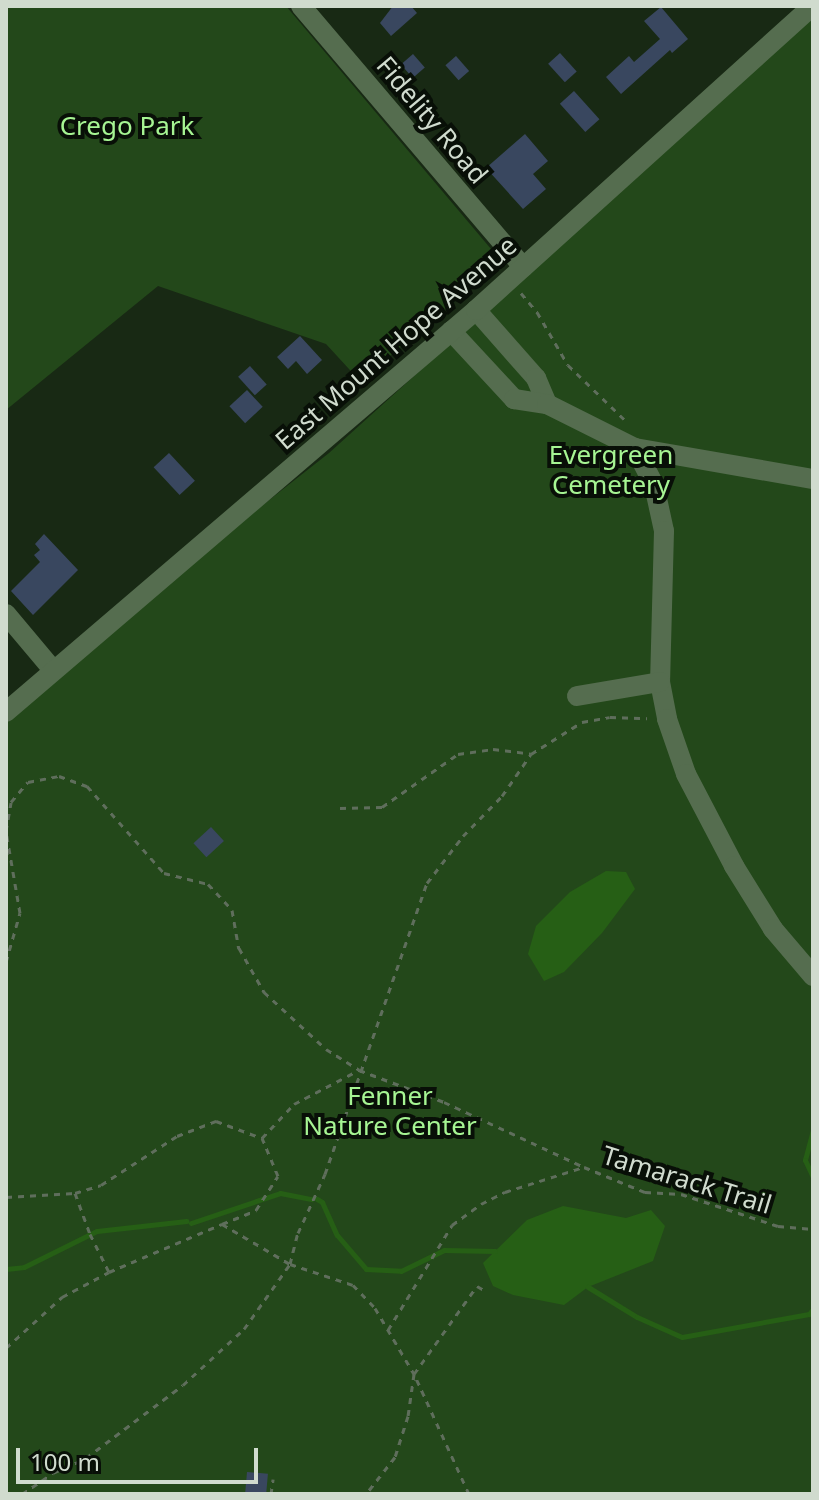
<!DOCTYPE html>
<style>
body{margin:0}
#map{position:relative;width:819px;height:1500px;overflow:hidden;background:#182914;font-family:"Noto Sans",sans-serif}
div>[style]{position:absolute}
.green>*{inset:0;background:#23481a}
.water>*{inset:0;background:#265f15}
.stream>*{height:5px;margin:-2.5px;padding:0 2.5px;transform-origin:2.5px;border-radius:2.5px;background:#265f15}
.building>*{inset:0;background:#39475f;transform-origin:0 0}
.path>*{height:3px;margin-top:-1.5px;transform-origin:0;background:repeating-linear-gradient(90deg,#5f6e5c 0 6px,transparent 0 12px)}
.minor>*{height:20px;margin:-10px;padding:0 10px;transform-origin:10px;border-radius:10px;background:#556d4f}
span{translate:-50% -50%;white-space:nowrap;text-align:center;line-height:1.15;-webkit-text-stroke:8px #080f07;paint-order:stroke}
.street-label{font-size:26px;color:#d0dbce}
.park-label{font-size:26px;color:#a6f593}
.frame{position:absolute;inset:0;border:8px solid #d0dbce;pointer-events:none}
.scale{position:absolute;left:16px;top:1448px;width:242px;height:36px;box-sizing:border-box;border:4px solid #d0dbce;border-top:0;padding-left:10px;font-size:24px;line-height:28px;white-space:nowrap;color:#d0dbce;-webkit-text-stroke:6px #080f07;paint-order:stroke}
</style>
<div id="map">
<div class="green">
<i style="clip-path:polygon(6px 6px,286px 6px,502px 262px,360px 381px,326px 344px,158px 286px,6px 410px)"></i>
<i style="clip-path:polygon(813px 15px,813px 1494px,6px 1494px,6px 712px,53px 670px,329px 453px)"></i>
</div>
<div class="water">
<i style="clip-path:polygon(606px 871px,626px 872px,635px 889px,602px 933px,564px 972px,544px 981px,528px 954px,536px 926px,570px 892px)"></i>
<i style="clip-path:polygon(563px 1206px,626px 1218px,651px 1210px,665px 1226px,653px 1261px,588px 1287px,564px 1305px,513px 1295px,493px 1286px,483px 1263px,527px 1220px)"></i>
</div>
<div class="stream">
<i style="left:813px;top:1130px;width:31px;rotate:105deg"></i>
<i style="left:805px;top:1160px;width:19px;rotate:65deg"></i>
<i style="left:317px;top:1199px;width:6px;rotate:31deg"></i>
<i style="left:322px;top:1202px;width:36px;rotate:66deg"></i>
<i style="left:337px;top:1235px;width:45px;rotate:49.5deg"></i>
<i style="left:366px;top:1269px;width:35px;rotate:3deg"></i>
<i style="left:401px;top:1271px;width:48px;rotate:-26deg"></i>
<i style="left:444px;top:1250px;width:51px;rotate:1.1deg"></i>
<i style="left:191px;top:1223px;width:94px;rotate:-18.6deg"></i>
<i style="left:280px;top:1193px;width:32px;rotate:11deg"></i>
<i style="left:6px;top:1269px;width:18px;rotate:-6deg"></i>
<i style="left:24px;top:1267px;width:81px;rotate:-26.3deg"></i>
<i style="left:97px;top:1231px;width:90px;rotate:-6.4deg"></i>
<i style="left:588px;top:1287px;width:57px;rotate:31.5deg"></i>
<i style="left:637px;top:1317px;width:49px;rotate:24deg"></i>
<i style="left:682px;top:1337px;width:129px;rotate:-10.3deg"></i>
<i style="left:809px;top:1314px;width:6px;rotate:-51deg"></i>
</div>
<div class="building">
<i style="clip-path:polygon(393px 6px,411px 6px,417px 13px,391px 36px,380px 23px)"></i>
<i style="clip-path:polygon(661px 7px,688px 39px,672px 53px,670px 50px,621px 94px,606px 77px,629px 56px,634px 62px,660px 39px,644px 21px)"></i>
<i style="left:560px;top:53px;width:25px;height:16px;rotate:48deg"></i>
<i style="left:413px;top:54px;width:18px;height:16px;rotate:49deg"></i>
<i style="left:456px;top:56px;width:20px;height:14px;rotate:49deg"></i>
<i style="left:574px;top:91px;width:38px;height:19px;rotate:48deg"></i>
<i style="clip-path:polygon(525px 134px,548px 161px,533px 174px,546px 189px,523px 209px,486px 168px)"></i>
<i style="clip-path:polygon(300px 336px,322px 360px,307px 374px,296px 361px,288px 369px,277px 357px)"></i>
<i style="left:250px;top:366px;width:25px;height:16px;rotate:48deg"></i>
<i style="left:247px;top:390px;width:23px;height:24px;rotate:47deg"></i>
<i style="left:169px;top:453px;width:38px;height:21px;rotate:47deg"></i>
<i style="clip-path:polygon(44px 534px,78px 570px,33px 615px,11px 591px,40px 562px,34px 555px,40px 550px,35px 544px)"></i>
<i style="left:211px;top:827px;width:19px;height:24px;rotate:47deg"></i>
<i style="left:247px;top:1472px;width:21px;height:22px;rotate:5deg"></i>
</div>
<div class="path">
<i style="left:521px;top:293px;width:25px;rotate:50deg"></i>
<i style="left:537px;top:312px;width:61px;rotate:59.7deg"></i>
<i style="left:568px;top:365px;width:82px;rotate:44deg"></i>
<i style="left:340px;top:808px;width:42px;rotate:-1.4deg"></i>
<i style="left:382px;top:807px;width:93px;rotate:-34.9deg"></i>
<i style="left:458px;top:754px;width:35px;rotate:-8deg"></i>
<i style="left:493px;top:749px;width:38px;rotate:7deg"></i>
<i style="left:6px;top:962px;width:51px;rotate:-74.1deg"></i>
<i style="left:20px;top:913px;width:83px;rotate:-99.7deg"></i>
<i style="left:6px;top:831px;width:29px;rotate:-80deg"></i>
<i style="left:11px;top:802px;width:26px;rotate:-50deg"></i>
<i style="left:28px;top:782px;width:32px;rotate:-11deg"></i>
<i style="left:59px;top:776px;width:30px;rotate:20deg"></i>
<i style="left:87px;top:786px;width:116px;rotate:48.5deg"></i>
<i style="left:164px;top:873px;width:45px;rotate:14deg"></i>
<i style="left:208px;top:884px;width:35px;rotate:47deg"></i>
<i style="left:232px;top:910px;width:39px;rotate:80deg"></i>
<i style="left:239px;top:948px;width:51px;rotate:60.4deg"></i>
<i style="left:264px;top:992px;width:84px;rotate:42.6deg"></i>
<i style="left:326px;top:1049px;width:39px;rotate:32deg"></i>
<i style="left:359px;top:1070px;width:91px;rotate:20.6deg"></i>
<i style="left:444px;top:1102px;width:154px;rotate:24.9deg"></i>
<i style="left:75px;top:1193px;width:27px;rotate:-17deg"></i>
<i style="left:101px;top:1185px;width:90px;rotate:-32.8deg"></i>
<i style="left:177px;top:1136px;width:42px;rotate:-21deg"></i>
<i style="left:216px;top:1121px;width:49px;rotate:20.3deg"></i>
<i style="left:6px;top:1197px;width:69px;rotate:-3.3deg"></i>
<i style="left:75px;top:1193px;width:44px;rotate:69.9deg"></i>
<i style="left:90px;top:1234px;width:42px;rotate:63.4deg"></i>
<i style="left:222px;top:1224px;width:37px;rotate:-22deg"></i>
<i style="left:256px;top:1210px;width:40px;rotate:-57.1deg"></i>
<i style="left:278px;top:1176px;width:41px;rotate:-112.8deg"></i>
<i style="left:262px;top:1138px;width:47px;rotate:-46.7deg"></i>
<i style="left:294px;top:1104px;width:73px;rotate:-27.6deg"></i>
<i style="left:388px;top:1330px;width:123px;rotate:-58.6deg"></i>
<i style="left:452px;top:1225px;width:36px;rotate:-36deg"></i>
<i style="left:481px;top:1204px;width:27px;rotate:-27deg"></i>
<i style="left:505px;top:1192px;width:83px;rotate:-17.6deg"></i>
<i style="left:584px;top:1167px;width:66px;rotate:22.3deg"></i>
<i style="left:645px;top:1192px;width:36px;rotate:3deg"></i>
<i style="left:681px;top:1194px;width:102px;rotate:18.3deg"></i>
<i style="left:778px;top:1226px;width:35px;rotate:5deg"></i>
<i style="left:6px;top:1348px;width:76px;rotate:-42.3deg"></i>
<i style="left:62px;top:1297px;width:53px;rotate:-28deg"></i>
<i style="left:109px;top:1272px;width:123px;rotate:-23deg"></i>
<i style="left:222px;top:1224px;width:79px;rotate:30.5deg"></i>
<i style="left:290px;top:1264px;width:66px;rotate:18.4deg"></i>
<i style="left:353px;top:1285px;width:32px;rotate:46deg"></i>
<i style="left:375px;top:1308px;width:77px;rotate:59.4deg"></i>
<i style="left:414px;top:1374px;width:42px;rotate:98.1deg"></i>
<i style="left:408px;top:1416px;width:43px;rotate:107.6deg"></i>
<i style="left:395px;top:1457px;width:47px;rotate:128.1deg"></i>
<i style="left:22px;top:1494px;width:37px;rotate:-34deg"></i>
<i style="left:53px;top:1473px;width:36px;rotate:-24deg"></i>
<i style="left:86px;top:1458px;width:121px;rotate:-37deg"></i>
<i style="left:183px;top:1385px;width:83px;rotate:-42.6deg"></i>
<i style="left:244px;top:1329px;width:80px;rotate:-54.7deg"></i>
<i style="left:290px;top:1264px;width:32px;rotate:-76deg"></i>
<i style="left:298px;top:1233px;width:65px;rotate:-65.4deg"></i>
<i style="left:325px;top:1174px;width:308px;rotate:-70.7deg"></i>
<i style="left:427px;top:883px;width:59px;rotate:-52.5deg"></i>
<i style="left:463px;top:836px;width:56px;rotate:-45.7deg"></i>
<i style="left:502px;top:796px;width:51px;rotate:-55.4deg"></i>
<i style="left:531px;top:754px;width:60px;rotate:-32.1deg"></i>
<i style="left:582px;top:722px;width:28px;rotate:-10deg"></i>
<i style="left:610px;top:717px;width:37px;rotate:2deg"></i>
<i style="left:271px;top:1494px;width:15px;rotate:-82deg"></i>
<i style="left:469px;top:1494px;width:132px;rotate:-114.6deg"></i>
<i style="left:414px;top:1374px;width:108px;rotate:-54.4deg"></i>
<i style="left:477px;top:1286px;width:8px;rotate:30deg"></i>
</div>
<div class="minor">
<i style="left:301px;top:6px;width:343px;rotate:49.6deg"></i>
<i style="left:476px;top:310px;width:91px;rotate:48.6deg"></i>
<i style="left:536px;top:378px;width:28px;rotate:67deg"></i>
<i style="left:451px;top:331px;width:93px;rotate:47.2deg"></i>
<i style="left:514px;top:399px;width:33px;rotate:9deg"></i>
<i style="left:547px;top:404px;width:98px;rotate:26.6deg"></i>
<i style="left:635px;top:448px;width:42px;rotate:62.8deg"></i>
<i style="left:654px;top:485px;width:47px;rotate:77.7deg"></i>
<i style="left:664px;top:531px;width:151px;rotate:91.5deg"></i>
<i style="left:660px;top:682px;width:38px;rotate:79deg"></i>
<i style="left:667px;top:719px;width:58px;rotate:70.9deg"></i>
<i style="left:686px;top:774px;width:104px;rotate:62.4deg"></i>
<i style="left:734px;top:866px;width:74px;rotate:58.2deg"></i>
<i style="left:773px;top:929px;width:62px;rotate:49.6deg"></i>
<i style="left:635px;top:448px;width:181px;rotate:9.9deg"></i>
<i style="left:6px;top:614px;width:73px;rotate:50deg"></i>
<i style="left:577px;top:696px;width:84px;rotate:-9.6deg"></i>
<i style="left:6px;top:712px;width:618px;rotate:-40.54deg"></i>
<i style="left:476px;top:310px;width:454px;rotate:-42.1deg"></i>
</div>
<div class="street-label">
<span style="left:432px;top:120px;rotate:50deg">Fidelity Road</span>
<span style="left:396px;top:343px;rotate:-41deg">East Mount Hope Avenue</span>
<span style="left:687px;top:1180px;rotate:17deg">Tamarack Trail</span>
</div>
<div class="park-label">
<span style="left:127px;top:126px">Crego Park</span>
<span style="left:611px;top:470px">Evergreen<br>Cemetery</span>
<span style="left:390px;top:1111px">Fenner<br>Nature Center</span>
</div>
<div class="frame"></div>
<div class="scale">100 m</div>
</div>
